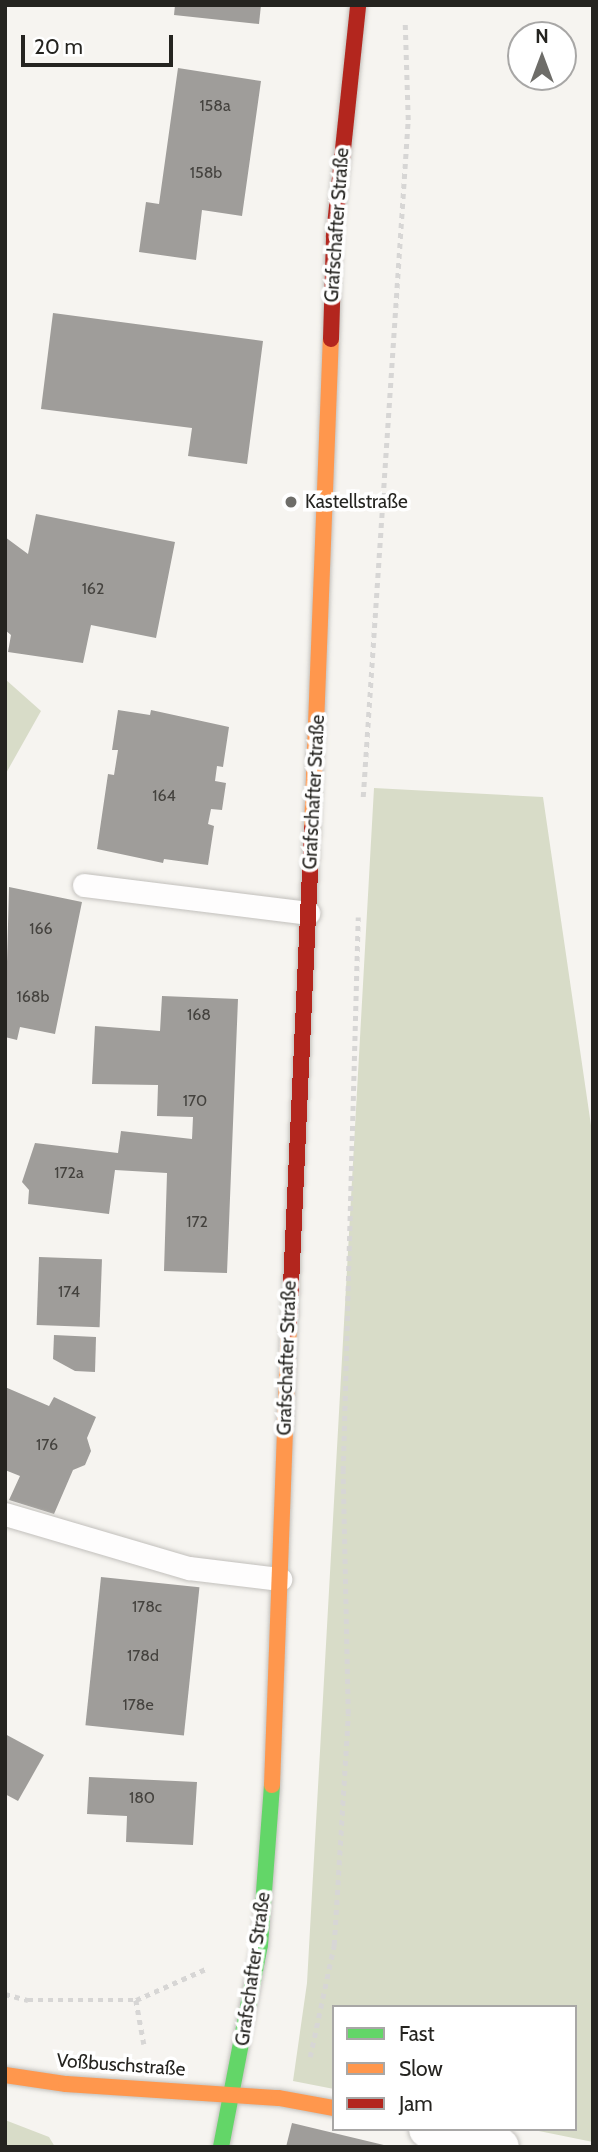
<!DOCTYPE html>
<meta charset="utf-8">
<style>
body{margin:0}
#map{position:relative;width:598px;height:2152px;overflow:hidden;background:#f6f4f0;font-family:Cabin,sans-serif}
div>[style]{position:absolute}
.green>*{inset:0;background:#d8dcc8}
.building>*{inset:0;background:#9f9d9a;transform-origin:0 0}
.path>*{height:4.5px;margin-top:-2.25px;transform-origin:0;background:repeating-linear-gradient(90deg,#d7d6d5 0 5px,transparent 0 10px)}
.roads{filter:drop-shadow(0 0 2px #c2c0bc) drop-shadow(0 0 2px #c2c0bc)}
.lane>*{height:23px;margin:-11.5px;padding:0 11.5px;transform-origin:11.5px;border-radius:11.5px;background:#fefdfd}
.street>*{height:38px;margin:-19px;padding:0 19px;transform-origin:19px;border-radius:19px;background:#fefdfd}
.fast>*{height:16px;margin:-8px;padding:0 8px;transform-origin:8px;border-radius:8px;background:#63d668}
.slow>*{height:16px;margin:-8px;padding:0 8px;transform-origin:8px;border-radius:8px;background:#ff974d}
.jam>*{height:16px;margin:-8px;padding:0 8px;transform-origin:8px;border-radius:8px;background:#b3261e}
.dots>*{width:19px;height:19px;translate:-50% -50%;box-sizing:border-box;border:4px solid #fff;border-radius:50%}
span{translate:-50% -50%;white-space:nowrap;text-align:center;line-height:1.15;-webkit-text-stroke:7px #fff;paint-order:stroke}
.number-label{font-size:16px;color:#44423e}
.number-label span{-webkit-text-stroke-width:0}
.street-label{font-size:19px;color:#252420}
.poi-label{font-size:19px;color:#252420}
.left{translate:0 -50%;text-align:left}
.frame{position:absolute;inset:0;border:7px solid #252420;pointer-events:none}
.legend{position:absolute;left:332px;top:2005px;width:245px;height:126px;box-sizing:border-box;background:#fff;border:2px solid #a8a7a6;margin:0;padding:9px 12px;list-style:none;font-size:21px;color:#252420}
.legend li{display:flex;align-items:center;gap:14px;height:35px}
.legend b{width:35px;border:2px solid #a8a7a6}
.north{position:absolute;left:507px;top:21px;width:70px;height:70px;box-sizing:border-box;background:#fff;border:2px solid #a8a7a6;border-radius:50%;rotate:0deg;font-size:19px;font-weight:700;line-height:28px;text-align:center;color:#252420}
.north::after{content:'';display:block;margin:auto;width:24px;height:32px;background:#6e6d69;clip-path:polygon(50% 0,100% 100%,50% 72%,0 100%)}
.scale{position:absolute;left:21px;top:35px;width:152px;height:32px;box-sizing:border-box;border:4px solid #252420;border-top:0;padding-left:9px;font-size:21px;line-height:24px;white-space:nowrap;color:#252420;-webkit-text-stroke:5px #fff;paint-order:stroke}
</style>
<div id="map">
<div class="green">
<i style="clip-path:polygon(5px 679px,41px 711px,5px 775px)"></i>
<i style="clip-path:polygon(374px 788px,543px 797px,593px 1139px,593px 2142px,529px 2129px,575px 2129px,575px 2007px,334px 2007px,334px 2089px,293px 2081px,307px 1983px)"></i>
<i style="clip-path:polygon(5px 2120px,49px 2137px,55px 2147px,5px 2147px)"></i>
</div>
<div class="building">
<i style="clip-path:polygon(175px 5px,261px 5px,259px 24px,174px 15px)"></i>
<i style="clip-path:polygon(178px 68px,261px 81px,242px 216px,202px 210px,196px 260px,139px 252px,146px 202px,159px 204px)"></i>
<i style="clip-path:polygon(53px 313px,263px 341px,247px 464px,188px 456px,192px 428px,41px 409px)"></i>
<i style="clip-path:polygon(36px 514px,175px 542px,156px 638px,91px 625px,83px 663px,8px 652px,11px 635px,5px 630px,5px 537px,28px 554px)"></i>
<i style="clip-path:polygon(118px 710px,150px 715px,151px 710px,229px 727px,223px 767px,217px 766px,215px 781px,226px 783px,222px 810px,211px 809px,208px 824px,214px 826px,208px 865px,164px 859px,163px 863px,97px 849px,108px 774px,114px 775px,118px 750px,112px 750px)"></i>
<i style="clip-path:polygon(9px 887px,82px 902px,55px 1034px,20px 1027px,17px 1040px,5px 1037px)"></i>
<i style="clip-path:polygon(162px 996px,238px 999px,227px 1273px,164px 1271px,167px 1173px,115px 1170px,109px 1214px,28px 1204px,29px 1190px,22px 1182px,35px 1143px,118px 1153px,121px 1131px,192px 1139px,193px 1117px,157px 1116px,158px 1085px,92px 1084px,95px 1026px,160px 1031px)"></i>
<i style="left:39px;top:1257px;width:63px;height:68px;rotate:2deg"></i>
<i style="clip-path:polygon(54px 1335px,96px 1337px,95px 1372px,75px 1371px,53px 1359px)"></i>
<i style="clip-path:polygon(5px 1387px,49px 1406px,54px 1397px,96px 1417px,87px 1438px,91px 1451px,85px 1465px,73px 1470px,54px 1514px,9px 1500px,20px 1476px,5px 1470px)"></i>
<i style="left:101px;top:1577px;width:99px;height:149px;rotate:6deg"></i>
<i style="clip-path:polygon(5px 1734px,44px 1755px,18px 1801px,5px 1794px)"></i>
<i style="clip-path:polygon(89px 1777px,197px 1782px,193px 1845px,126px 1842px,127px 1816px,87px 1814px)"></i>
<i style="clip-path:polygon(292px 2123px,388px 2146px,388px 2147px,286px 2147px)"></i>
</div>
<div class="path">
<i style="left:363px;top:797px;width:678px;rotate:-86.2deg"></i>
<i style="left:408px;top:120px;width:97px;rotate:-91.8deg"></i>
<i style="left:5px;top:1994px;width:24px;rotate:15deg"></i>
<i style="left:28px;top:2000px;width:108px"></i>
<i style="left:136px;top:2000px;width:79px;rotate:-24deg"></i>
<i style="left:136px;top:2000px;width:45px;rotate:79.7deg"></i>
<i style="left:310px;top:2057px;width:115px;rotate:-77.9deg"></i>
<i style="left:334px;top:1945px;width:231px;rotate:-86.5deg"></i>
<i style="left:348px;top:1714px;width:243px;rotate:-91.2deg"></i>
<i style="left:343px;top:1471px;width:554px;rotate:-88.45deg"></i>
</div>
<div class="roads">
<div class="lane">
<i style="left:84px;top:885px;width:226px;rotate:7.1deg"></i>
<i style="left:5px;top:1514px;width:192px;rotate:16.4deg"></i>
<i style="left:189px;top:1568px;width:92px;rotate:6.9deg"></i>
</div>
<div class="street">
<i style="left:428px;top:2129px;width:74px;rotate:14deg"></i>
</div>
<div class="fast">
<i style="left:221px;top:2147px;width:206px;rotate:-79.1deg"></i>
<i style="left:260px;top:1945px;width:160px;rotate:-85.7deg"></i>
</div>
<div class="slow">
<i style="left:312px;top:829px;width:490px;rotate:-87.8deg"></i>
<i style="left:272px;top:1785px;width:456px;rotate:-87.9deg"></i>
<i style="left:5px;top:2075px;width:62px;rotate:8.4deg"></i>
<i style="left:66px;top:2084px;width:213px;rotate:3.8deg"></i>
<i style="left:279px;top:2098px;width:56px;rotate:10.3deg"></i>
</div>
<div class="jam">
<i style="left:331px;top:339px;width:104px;rotate:-88.3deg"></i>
<i style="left:334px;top:235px;width:231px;rotate:-84deg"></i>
<i style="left:289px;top:1329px;width:501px;rotate:-87.37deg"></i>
</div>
</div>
<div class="dots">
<i style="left:291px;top:502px;background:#6e6d69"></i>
</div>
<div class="number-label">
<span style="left:215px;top:106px">158a</span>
<span style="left:206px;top:173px">158b</span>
<span style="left:93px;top:589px">162</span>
<span style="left:164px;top:796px">164</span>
<span style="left:41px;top:929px">166</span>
<span style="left:33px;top:997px">168b</span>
<span style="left:199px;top:1015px">168</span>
<span style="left:195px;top:1101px">170</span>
<span style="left:69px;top:1173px">172a</span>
<span style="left:197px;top:1222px">172</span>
<span style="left:69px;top:1292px">174</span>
<span style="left:47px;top:1445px">176</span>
<span style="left:147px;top:1607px">178c</span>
<span style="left:143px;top:1656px">178d</span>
<span style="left:138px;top:1705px">178e</span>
<span style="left:142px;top:1798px">180</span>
</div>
<div class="street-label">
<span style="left:337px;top:225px;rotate:-86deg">Grafschafter Straße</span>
<span style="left:314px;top:792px;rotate:-87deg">Grafschafter Straße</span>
<span style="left:287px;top:1358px;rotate:-88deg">Grafschafter Straße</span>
<span style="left:253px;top:1969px;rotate:-82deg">Grafschafter Straße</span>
<span style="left:121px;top:2065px;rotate:4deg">Voßbuschstraße</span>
</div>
<div class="poi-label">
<span class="left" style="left:305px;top:502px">Kastellstraße</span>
</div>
<div class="frame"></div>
<ul class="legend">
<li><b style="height:9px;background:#63d668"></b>Fast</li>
<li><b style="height:9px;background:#ff974d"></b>Slow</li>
<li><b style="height:9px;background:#b3261e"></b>Jam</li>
</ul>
<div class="north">N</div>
<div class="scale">20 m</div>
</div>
